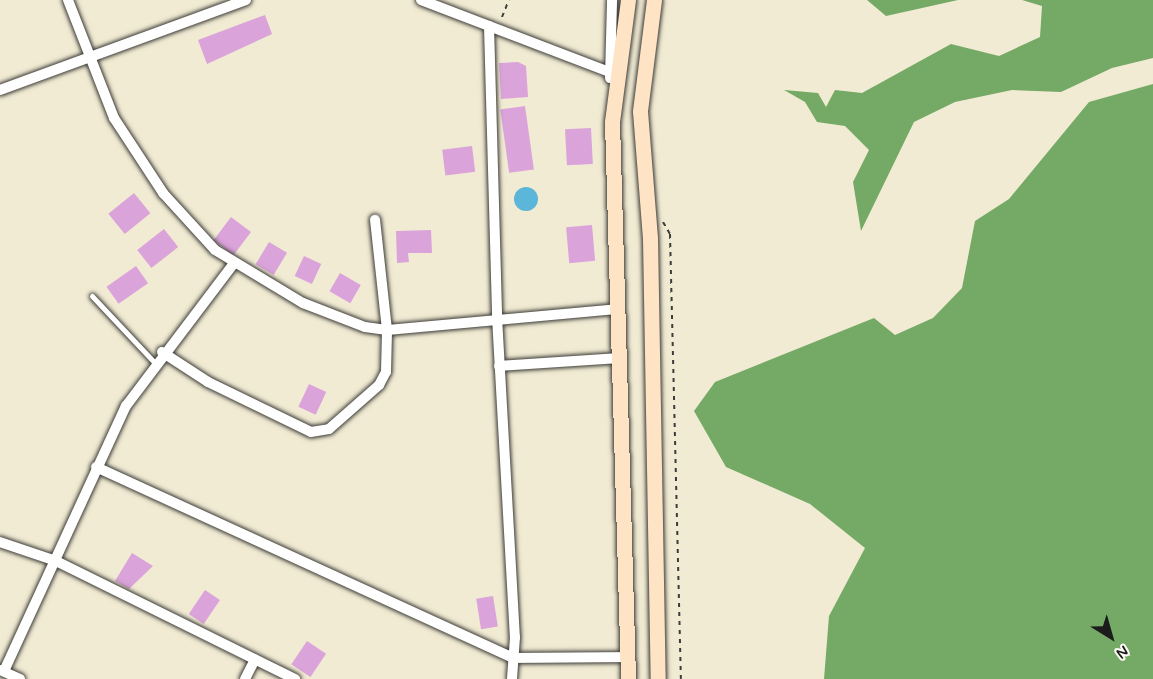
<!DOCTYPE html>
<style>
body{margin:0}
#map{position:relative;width:1153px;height:679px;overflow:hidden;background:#f1ebd3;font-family:Mynerve,sans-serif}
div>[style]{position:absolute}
.forest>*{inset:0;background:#74a966}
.water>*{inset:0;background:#5bb6d9}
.round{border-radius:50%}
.building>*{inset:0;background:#daa3da;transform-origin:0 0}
.path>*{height:2px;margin-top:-1px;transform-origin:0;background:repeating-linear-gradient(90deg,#3c3b37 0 4.5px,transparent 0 9px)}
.roads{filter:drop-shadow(0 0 2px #3c3b37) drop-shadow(0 0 2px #3c3b37)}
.service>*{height:5px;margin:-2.5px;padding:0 2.5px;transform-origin:2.5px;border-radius:2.5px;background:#fff}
.minor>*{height:10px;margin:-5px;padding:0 5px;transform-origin:5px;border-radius:5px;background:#fff}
.secondary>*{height:15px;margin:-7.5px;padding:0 7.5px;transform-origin:7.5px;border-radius:7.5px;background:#fee4c5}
span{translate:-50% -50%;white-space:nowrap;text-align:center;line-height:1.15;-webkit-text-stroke:4.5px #fdfcf7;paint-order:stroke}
.north{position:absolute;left:1081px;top:607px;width:60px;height:60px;-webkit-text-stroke:4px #fdfcf7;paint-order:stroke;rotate:143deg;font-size:16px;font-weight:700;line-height:24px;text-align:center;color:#1c1c1c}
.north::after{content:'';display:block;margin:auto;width:21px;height:27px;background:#1c1c1c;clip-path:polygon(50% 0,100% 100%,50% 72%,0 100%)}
</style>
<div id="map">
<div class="forest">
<i style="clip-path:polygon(867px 0,958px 0,886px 16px)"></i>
<i style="clip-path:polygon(1022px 0,1153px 0,1153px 58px,1112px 68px,1061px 92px,1012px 90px,955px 102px,914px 122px,861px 231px,853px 182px,869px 150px,845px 126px,817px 122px,805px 102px,784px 90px,818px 93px,826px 107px,835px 90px,862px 93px,951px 44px,999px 56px,1040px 37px,1042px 6px)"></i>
<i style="clip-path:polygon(1153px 84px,1153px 679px,824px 679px,829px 616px,865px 548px,810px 504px,726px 467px,694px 411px,715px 382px,874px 318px,895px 335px,933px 318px,962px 288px,975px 221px,1009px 199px,1089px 102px)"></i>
</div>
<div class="water">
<i class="round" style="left:514px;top:187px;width:24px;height:24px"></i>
</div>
<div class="building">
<i style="clip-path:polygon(265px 15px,272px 34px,207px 64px,198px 40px)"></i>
<i style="clip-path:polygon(518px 62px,526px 66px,528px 97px,501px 99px,499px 63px)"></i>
<i style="left:525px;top:106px;width:64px;height:25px;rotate:82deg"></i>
<i style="left:591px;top:128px;width:36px;height:26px;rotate:87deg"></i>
<i style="left:472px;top:146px;width:26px;height:30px;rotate:83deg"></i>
<i style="left:134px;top:193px;width:26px;height:33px;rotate:51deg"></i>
<i style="left:231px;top:217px;width:25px;height:29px;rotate:37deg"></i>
<i style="left:592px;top:225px;width:36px;height:26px;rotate:85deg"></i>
<i style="left:164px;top:229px;width:23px;height:34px;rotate:52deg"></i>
<i style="clip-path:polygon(431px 230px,432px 253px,408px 253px,409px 262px,397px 263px,396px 231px)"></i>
<i style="left:269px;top:242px;width:21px;height:26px;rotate:31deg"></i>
<i style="left:304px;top:256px;width:19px;height:22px;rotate:25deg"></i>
<i style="left:136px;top:266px;width:21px;height:36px;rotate:55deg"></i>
<i style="left:340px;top:273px;width:24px;height:21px;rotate:30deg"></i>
<i style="left:309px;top:384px;width:19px;height:25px;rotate:25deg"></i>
<i style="clip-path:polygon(132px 553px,153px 566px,129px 589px,115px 581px)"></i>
<i style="left:205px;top:590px;width:18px;height:29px;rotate:34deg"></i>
<i style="left:493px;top:596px;width:31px;height:17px;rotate:81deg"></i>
<i style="left:307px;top:641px;width:23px;height:28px;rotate:34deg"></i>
</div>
<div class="path">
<i style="left:502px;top:17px;width:18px;rotate:-68deg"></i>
<i style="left:663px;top:222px;width:14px;rotate:60deg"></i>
<i style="left:670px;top:234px;width:445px;rotate:88.6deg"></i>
</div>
<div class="roads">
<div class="service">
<i style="left:92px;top:296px;width:92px;rotate:46.8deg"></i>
</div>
<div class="minor">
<i style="left:68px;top:0;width:127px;rotate:68.7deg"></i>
<i style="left:114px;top:118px;width:90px;rotate:56.8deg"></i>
<i style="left:163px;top:193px;width:77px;rotate:47.6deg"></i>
<i style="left:215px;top:250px;width:103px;rotate:31.1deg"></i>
<i style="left:303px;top:303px;width:66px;rotate:21.2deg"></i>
<i style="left:365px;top:327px;width:22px;rotate:8deg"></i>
<i style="left:387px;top:330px;width:231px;rotate:-5.2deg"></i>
<i style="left:421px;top:0;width:202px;rotate:20.9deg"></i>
<i style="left:489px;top:26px;width:291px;rotate:88.4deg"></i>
<i style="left:497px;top:317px;width:321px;rotate:86.8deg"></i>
<i style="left:515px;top:637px;width:42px;rotate:94.1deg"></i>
<i style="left:610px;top:78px;width:78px;rotate:-88.5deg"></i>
<i style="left:0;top:90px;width:262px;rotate:-20.1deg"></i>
<i style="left:162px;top:352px;width:55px;rotate:33.1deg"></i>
<i style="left:208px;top:382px;width:114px;rotate:25.9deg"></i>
<i style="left:311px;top:432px;width:18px;rotate:-9deg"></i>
<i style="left:329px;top:429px;width:67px;rotate:-41.3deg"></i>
<i style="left:379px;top:385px;width:15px;rotate:-62deg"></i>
<i style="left:386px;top:372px;width:42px;rotate:-88.6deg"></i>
<i style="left:387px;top:330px;width:111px;rotate:-96.2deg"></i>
<i style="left:499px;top:366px;width:120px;rotate:-3.8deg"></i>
<i style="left:96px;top:467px;width:459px;rotate:24.6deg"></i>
<i style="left:513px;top:658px;width:117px;rotate:-0.5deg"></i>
<i style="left:0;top:542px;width:59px;rotate:18.7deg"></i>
<i style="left:56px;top:561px;width:267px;rotate:26.3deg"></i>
<i style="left:0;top:670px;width:22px;rotate:24deg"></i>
<i style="left:4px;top:671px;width:292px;rotate:-65.3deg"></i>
<i style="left:126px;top:406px;width:179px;rotate:-52.9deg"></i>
<i style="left:245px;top:679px;width:22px;rotate:-63deg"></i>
</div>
<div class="secondary">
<i style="left:628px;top:0;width:123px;rotate:97.5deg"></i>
<i style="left:612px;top:122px;width:557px;rotate:88.35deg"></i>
<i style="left:654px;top:0;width:112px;rotate:97.2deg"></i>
<i style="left:640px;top:111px;width:127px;rotate:85.5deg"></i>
<i style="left:650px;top:238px;width:441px;rotate:89deg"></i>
</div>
</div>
<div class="north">N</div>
</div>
